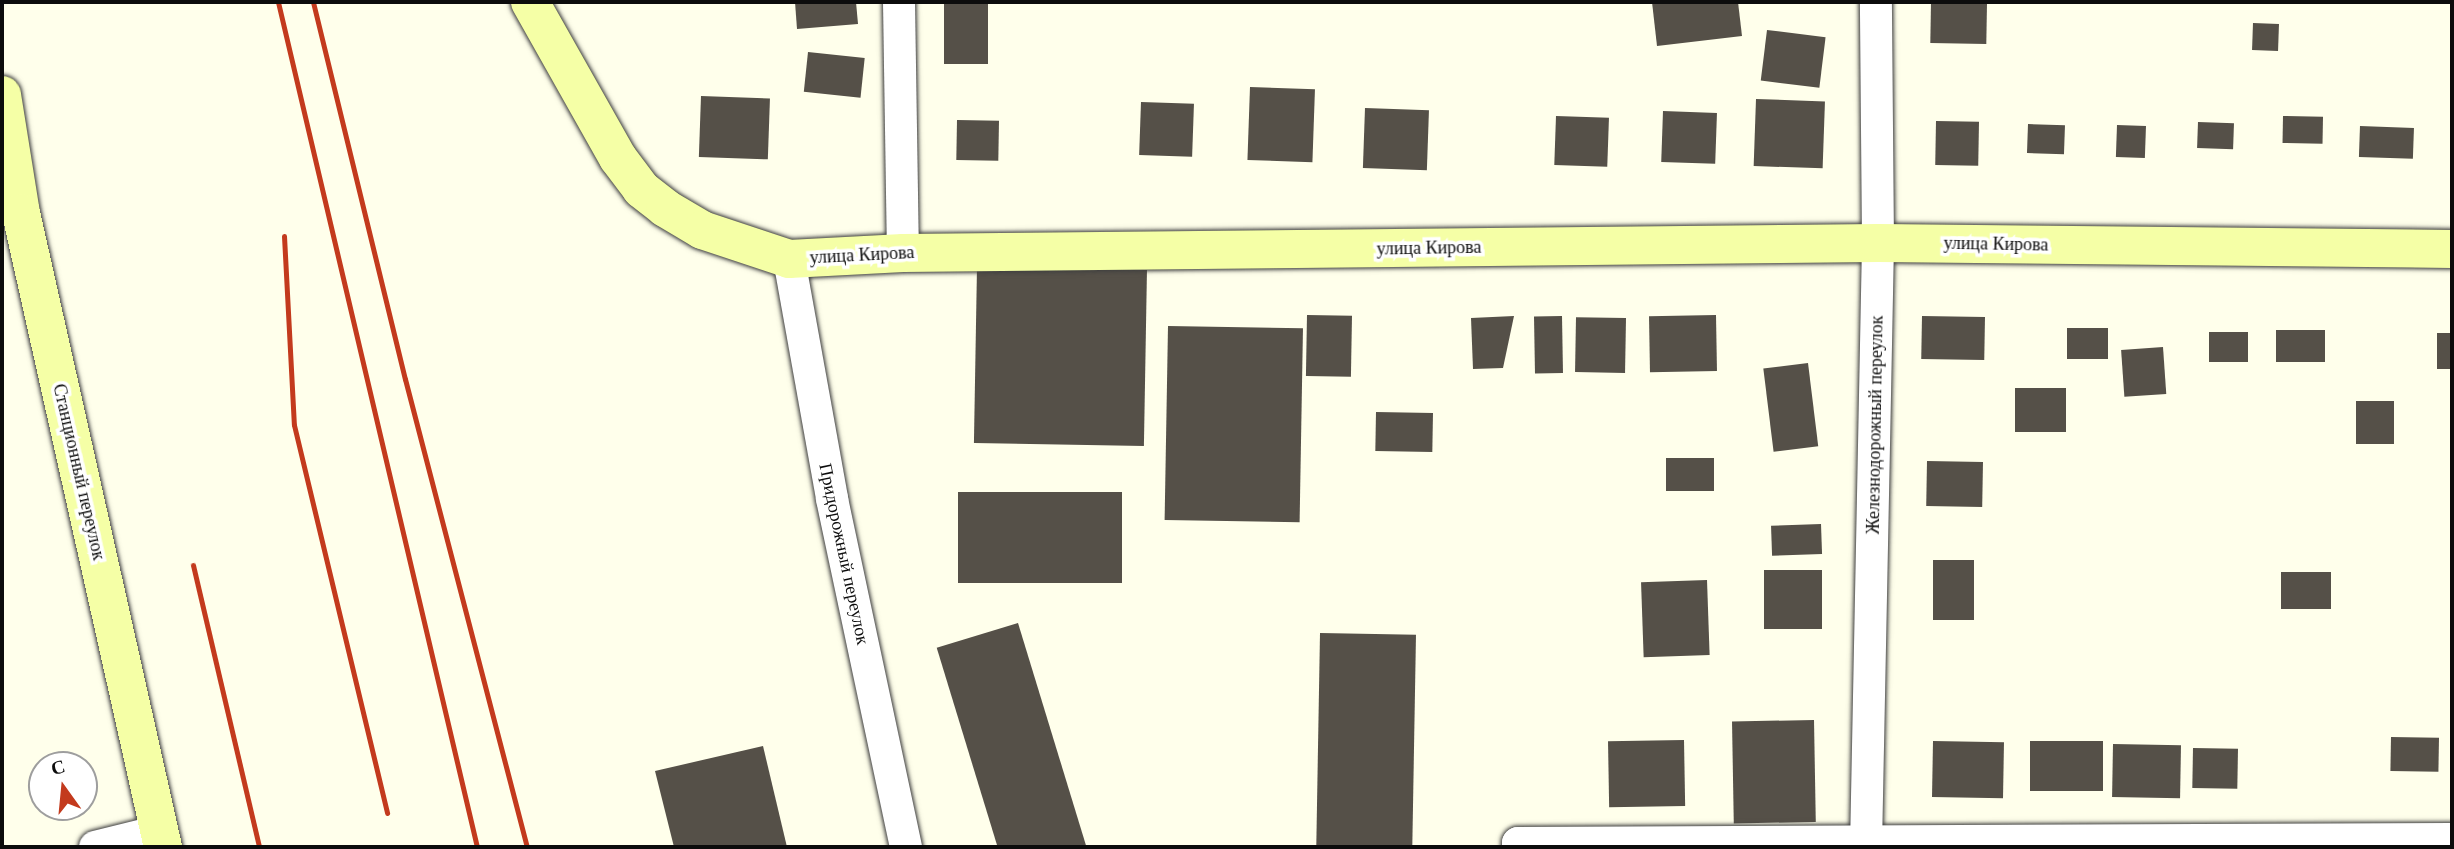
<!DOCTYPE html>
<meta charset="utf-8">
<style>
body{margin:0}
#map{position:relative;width:2454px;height:849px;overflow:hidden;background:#ffffeb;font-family:"Times New Roman",serif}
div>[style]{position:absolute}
.building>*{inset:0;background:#555048;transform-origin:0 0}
.roads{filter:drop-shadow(0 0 2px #3f3f3f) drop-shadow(0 0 2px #3f3f3f)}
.street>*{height:32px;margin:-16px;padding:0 16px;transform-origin:16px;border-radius:16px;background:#fff}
.secondary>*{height:38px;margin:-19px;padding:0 19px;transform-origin:19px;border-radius:19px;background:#f5ffa6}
.rail>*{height:5px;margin:-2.5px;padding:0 2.5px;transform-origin:2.5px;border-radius:2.5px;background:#c33a1d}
span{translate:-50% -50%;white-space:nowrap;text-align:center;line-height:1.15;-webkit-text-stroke:7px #fff;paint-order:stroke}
.street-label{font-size:18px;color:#0c0c0c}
.frame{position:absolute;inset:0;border:4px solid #0c0c0c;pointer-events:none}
.north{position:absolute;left:28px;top:751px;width:70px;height:70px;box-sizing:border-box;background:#fff;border:2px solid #9e9e9e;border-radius:50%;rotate:345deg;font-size:19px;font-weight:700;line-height:28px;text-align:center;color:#0c0c0c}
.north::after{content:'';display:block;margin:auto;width:24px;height:32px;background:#c33a1d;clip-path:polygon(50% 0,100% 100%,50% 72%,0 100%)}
</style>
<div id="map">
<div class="building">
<i style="clip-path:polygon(795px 2px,856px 2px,858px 24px,797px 29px)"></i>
<i style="left:944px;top:2px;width:44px;height:62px"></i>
<i style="clip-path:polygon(1652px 2px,1738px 2px,1742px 36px,1657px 46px)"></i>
<i style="left:1931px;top:3px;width:56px;height:40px;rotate:1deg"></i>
<i style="left:2253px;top:23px;width:26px;height:27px;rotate:2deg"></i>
<i style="left:1767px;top:30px;width:59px;height:51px;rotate:7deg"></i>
<i style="left:808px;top:52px;width:57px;height:40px;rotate:6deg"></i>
<i style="left:1250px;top:87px;width:65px;height:73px;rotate:2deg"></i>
<i style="left:701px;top:96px;width:69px;height:61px;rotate:2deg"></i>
<i style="left:1756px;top:99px;width:69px;height:67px;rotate:2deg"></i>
<i style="left:1141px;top:102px;width:53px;height:53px;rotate:2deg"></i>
<i style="left:1365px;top:108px;width:64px;height:60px;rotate:2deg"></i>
<i style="left:1663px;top:111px;width:54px;height:51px;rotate:2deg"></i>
<i style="left:1556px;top:116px;width:53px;height:49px;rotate:2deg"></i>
<i style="left:2283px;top:116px;width:40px;height:27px;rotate:1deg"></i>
<i style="left:957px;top:120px;width:42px;height:40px;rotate:1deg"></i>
<i style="left:1936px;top:121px;width:43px;height:44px;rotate:1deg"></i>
<i style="left:2198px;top:122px;width:36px;height:26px;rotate:2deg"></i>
<i style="left:2028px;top:124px;width:37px;height:29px;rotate:2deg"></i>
<i style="left:2117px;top:125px;width:29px;height:32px;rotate:2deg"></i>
<i style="left:2360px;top:126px;width:54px;height:31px;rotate:2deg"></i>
<i style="left:977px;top:267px;width:170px;height:176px;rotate:1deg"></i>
<i style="left:1307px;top:315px;width:45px;height:61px;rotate:1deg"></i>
<i style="left:1716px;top:315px;width:56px;height:67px;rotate:89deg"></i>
<i style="clip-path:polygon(1514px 316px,1503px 368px,1473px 369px,1471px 318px)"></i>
<i style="left:1562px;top:316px;width:57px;height:28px;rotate:89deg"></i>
<i style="left:1922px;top:316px;width:63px;height:43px;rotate:1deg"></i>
<i style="left:1626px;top:318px;width:55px;height:50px;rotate:91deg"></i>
<i style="left:1168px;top:326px;width:135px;height:194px;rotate:1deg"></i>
<i style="left:2067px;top:328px;width:41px;height:31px"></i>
<i style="left:2276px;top:330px;width:49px;height:32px"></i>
<i style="left:2209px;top:332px;width:39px;height:30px"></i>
<i style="left:2437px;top:333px;width:15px;height:36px"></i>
<i style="left:2163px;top:347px;width:47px;height:42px;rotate:86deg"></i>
<i style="left:1808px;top:363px;width:84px;height:45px;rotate:83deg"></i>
<i style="left:2015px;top:388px;width:51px;height:44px"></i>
<i style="left:2356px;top:401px;width:38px;height:43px"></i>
<i style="left:1376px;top:412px;width:57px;height:39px;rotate:1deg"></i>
<i style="left:1714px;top:458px;width:33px;height:48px;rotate:90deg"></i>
<i style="left:1927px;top:461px;width:56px;height:45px;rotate:1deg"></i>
<i style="left:958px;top:492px;width:164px;height:91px"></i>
<i style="left:1821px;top:524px;width:30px;height:50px;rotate:88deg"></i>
<i style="left:1933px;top:560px;width:41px;height:60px"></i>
<i style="left:1764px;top:570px;width:58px;height:59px"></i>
<i style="left:2281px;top:572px;width:50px;height:37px"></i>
<i style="left:1707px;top:580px;width:75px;height:66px;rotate:88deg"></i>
<i style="left:1018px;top:623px;width:234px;height:85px;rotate:73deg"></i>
<i style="left:1320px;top:633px;width:96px;height:214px;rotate:1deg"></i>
<i style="left:1814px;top:720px;width:102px;height:82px;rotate:89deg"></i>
<i style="left:2391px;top:737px;width:48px;height:34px;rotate:1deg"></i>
<i style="left:1684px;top:740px;width:66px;height:76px;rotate:89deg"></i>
<i style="left:1933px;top:741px;width:71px;height:56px;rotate:1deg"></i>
<i style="left:2030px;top:741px;width:73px;height:50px"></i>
<i style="left:2113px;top:744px;width:68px;height:53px;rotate:1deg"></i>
<i style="clip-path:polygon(763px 746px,787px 847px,674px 847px,655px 771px)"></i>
<i style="left:2193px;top:748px;width:45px;height:40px;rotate:1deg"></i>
</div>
<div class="roads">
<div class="street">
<i style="left:899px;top:2px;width:251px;rotate:89.1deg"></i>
<i style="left:789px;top:259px;width:244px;rotate:79.8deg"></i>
<i style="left:832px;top:499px;width:356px;rotate:78deg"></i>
<i style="left:95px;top:847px;width:66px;rotate:-14deg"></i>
<i style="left:1518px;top:847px;width:4px;rotate:-90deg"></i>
<i style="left:1518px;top:843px;width:934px;rotate:-0.25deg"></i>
<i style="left:1866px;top:847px;width:604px;rotate:-88.86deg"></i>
<i style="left:1878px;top:243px;width:241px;rotate:-90.5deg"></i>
</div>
<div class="secondary">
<i style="left:530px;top:2px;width:179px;rotate:60.6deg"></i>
<i style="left:618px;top:158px;width:39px;rotate:53deg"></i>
<i style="left:641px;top:189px;width:31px;rotate:38deg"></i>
<i style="left:665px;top:208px;width:43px;rotate:30.7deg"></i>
<i style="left:702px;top:230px;width:92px;rotate:18.4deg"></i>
<i style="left:789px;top:259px;width:114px;rotate:-3deg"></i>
<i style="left:903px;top:253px;width:975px;rotate:-0.59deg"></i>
<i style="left:1878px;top:243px;width:574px;rotate:0.6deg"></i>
<i style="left:2px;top:95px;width:120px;rotate:80.9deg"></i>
<i style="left:21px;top:213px;width:650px;rotate:77.38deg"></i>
</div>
</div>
<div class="rail">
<i style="left:278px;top:2px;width:868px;rotate:76.75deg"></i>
<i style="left:313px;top:2px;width:388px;rotate:76.3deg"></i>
<i style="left:405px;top:379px;width:484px;rotate:75.4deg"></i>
<i style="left:284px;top:236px;width:189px;rotate:87deg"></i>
<i style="left:294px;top:425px;width:399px;rotate:76.5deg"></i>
<i style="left:193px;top:565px;width:290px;rotate:76.8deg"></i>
</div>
<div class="street-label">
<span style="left:1996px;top:244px;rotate:1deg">улица Кирова</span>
<span style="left:1429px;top:248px;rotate:-1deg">улица Кирова</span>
<span style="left:862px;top:255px;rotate:-3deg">улица Кирова</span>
<span style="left:1875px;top:425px;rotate:-89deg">Железнодорожный переулок</span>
<span style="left:79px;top:472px;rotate:77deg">Станционный переулок</span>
<span style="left:844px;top:554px;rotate:78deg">Придорожный переулок</span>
</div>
<div class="frame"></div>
<div class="north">С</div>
</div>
